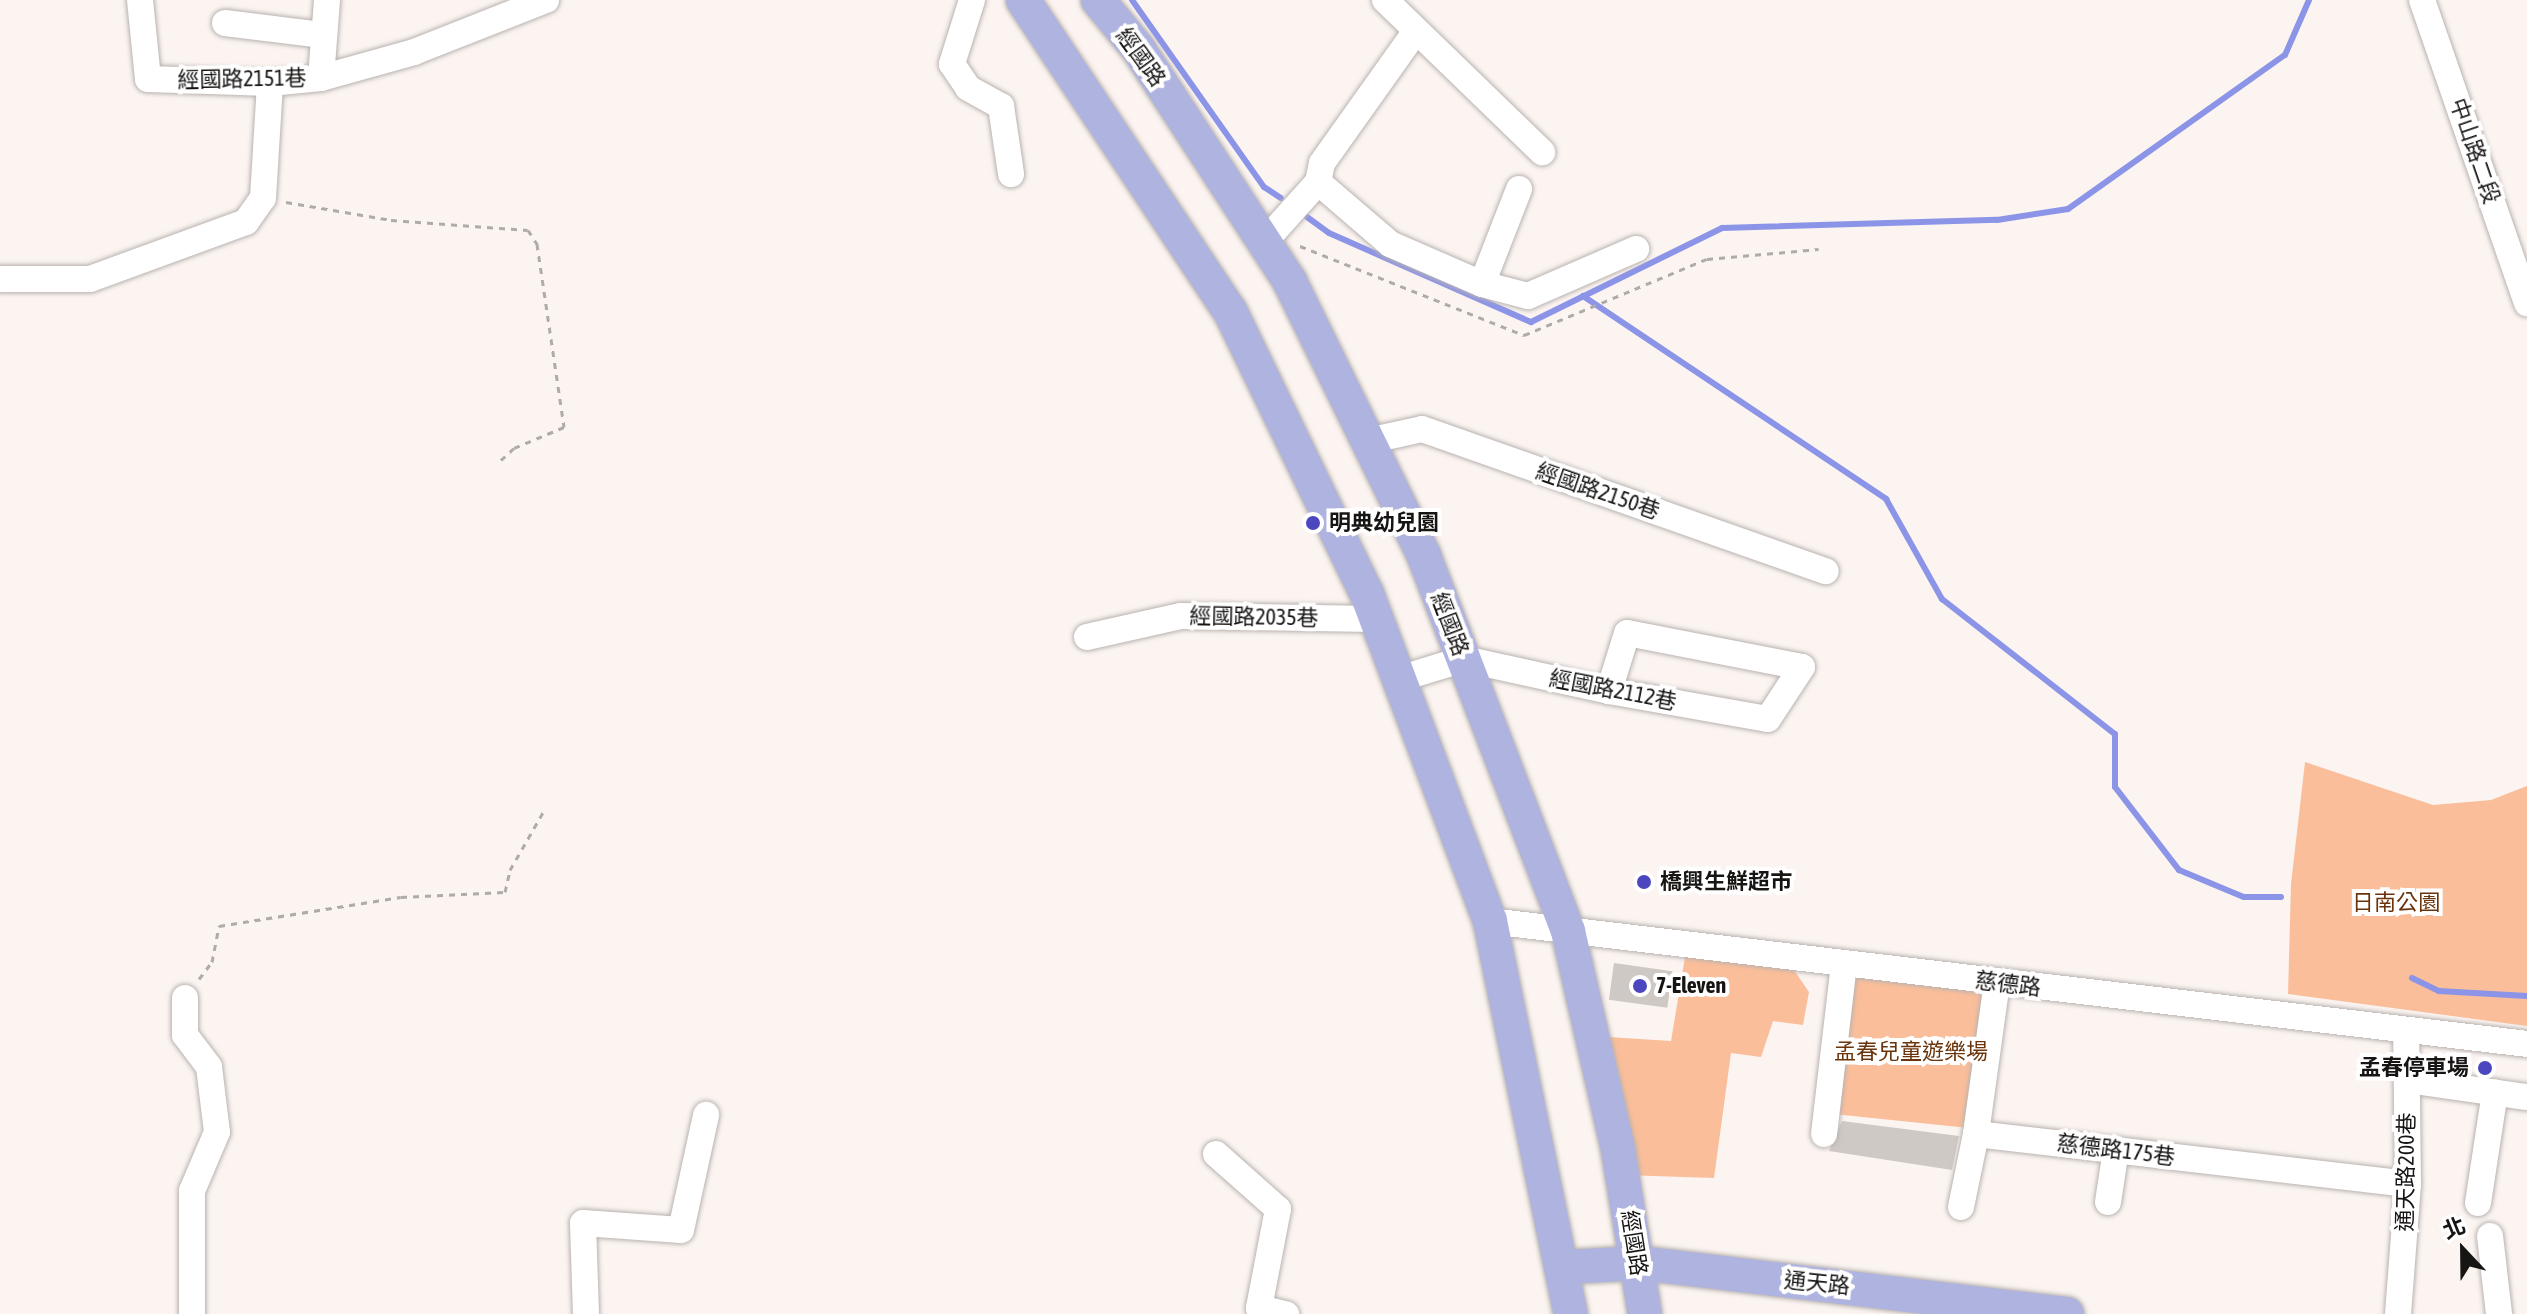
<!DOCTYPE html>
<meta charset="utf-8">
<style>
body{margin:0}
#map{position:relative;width:2527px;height:1314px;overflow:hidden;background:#fbf4f1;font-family:"Asap Condensed","Noto Sans TC",sans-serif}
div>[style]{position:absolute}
.green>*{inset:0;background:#fbbe9a;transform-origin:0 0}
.stream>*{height:6px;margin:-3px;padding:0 3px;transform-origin:3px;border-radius:3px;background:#8c94e8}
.building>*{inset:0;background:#cfc9c5;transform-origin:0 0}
.path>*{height:3px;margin-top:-1.5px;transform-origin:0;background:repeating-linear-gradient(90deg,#b0aaa8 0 6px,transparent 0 12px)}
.roads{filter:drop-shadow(0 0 2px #b9b3b0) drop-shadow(0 0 2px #b9b3b0)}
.minor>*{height:26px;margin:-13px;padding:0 13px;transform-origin:13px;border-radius:13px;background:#fff}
.major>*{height:34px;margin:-17px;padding:0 17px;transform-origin:17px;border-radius:17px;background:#afb3df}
.dots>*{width:22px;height:22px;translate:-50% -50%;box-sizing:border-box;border:4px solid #fff;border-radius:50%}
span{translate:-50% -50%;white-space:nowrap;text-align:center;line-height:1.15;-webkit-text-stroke:8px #fff;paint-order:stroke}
.street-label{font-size:22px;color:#171514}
.poi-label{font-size:22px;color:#171514;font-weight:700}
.left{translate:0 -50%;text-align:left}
.right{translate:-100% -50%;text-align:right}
.park-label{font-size:22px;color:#6a350c}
.north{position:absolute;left:2423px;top:1210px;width:80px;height:80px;-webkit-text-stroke:6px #fff;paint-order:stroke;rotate:338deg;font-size:22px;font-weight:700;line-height:32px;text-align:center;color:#171514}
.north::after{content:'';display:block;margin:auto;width:28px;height:36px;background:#171514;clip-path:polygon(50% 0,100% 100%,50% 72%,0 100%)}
</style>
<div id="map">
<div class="green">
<i style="clip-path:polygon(2305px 762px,2433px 805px,2491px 800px,2527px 786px,2527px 1026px,2288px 994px,2291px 884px)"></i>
<i style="clip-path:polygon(1687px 945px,1785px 957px,1809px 992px,1803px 1025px,1773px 1021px,1761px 1057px,1731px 1053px,1714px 1178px,1623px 1175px,1592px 1036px,1671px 1041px)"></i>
<i style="left:1851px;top:975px;width:140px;height:140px;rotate:6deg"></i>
</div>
<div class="stream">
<i style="left:1132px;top:0;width:229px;rotate:54.8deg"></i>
<i style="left:1264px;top:187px;width:20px;rotate:33deg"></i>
<i style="left:1307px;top:217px;width:27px;rotate:36deg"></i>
<i style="left:1329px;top:233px;width:221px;rotate:23.8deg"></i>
<i style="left:1531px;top:322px;width:213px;rotate:-26.2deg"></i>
<i style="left:1722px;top:228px;width:275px;rotate:-1.7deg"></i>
<i style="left:1997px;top:220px;width:72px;rotate:-8.8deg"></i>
<i style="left:2068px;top:209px;width:266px;rotate:-35.4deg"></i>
<i style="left:2285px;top:55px;width:60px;rotate:-66.4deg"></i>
<i style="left:1583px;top:296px;width:365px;rotate:33.8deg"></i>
<i style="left:1886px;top:499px;width:115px;rotate:60.8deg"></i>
<i style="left:1942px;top:599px;width:219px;rotate:38deg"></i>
<i style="left:2115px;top:734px;width:53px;rotate:90deg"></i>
<i style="left:2115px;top:787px;width:105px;rotate:52.4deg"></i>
<i style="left:2179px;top:870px;width:70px;rotate:22.6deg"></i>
<i style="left:2244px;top:897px;width:37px"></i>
<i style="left:2412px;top:978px;width:30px;rotate:26deg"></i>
<i style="left:2439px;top:991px;width:88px;rotate:3.3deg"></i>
</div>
<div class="building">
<i style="left:1614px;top:963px;width:59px;height:37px;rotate:8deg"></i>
<i style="clip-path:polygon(1842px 1121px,1959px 1136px,1952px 1170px,1829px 1151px)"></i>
</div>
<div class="path">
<i style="left:286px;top:202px;width:107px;rotate:9.7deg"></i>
<i style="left:391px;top:220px;width:137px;rotate:4.2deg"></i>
<i style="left:528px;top:230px;width:17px;rotate:57deg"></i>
<i style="left:537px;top:244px;width:185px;rotate:81.6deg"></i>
<i style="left:564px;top:427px;width:54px;rotate:157.2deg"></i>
<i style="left:514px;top:448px;width:19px;rotate:137deg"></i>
<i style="left:1300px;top:246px;width:241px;rotate:21.7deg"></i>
<i style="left:1524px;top:335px;width:198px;rotate:-22.6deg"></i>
<i style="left:1707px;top:259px;width:112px;rotate:-5.1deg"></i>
<i style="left:199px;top:979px;width:21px;rotate:-53deg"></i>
<i style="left:212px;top:962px;width:37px;rotate:-79deg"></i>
<i style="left:219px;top:926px;width:184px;rotate:-9.1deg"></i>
<i style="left:401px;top:897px;width:104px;rotate:-2.8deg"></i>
<i style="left:505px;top:892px;width:23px;rotate:-77deg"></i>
<i style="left:510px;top:870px;width:70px;rotate:-60.2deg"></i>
</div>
<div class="roads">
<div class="minor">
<i style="left:140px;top:0;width:79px;rotate:84.2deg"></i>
<i style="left:148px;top:79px;width:122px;rotate:1.9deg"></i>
<i style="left:270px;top:83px;width:51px;rotate:-5.6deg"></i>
<i style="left:321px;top:78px;width:97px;rotate:-15.6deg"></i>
<i style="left:414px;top:52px;width:142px;rotate:-21.5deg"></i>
<i style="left:972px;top:0;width:67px;rotate:107.4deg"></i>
<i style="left:952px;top:64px;width:29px;rotate:56deg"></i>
<i style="left:968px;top:88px;width:38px;rotate:29deg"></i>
<i style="left:1001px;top:106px;width:69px;rotate:81.6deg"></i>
<i style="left:1385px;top:0;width:219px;rotate:44.1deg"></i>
<i style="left:2422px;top:0;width:321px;rotate:70.9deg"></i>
<i style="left:225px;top:23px;width:99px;rotate:7deg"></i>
<i style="left:321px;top:78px;width:78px;rotate:-85.6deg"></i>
<i style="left:1318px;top:182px;width:95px;rotate:40.7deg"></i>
<i style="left:1390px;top:244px;width:100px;rotate:23.5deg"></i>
<i style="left:1482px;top:284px;width:48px;rotate:14.6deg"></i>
<i style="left:1528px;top:296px;width:118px;rotate:-23.5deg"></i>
<i style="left:1266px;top:240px;width:78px;rotate:-48.1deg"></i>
<i style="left:1318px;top:182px;width:19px;rotate:-78deg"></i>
<i style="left:1322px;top:163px;width:161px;rotate:-54.6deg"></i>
<i style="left:0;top:279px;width:90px"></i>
<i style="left:90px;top:279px;width:166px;rotate:-20.1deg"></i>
<i style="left:246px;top:222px;width:29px;rotate:-55deg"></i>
<i style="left:263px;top:198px;width:115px;rotate:-86.5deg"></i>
<i style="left:1482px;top:284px;width:102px;rotate:-68.7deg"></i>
<i style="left:1368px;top:441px;width:55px;rotate:-12.5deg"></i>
<i style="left:1422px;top:429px;width:428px;rotate:19.4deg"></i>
<i style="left:1087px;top:637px;width:96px;rotate:-12.6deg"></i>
<i style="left:1181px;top:616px;width:195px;rotate:0.9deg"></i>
<i style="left:1399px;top:679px;width:68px;rotate:-17.1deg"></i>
<i style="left:1464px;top:659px;width:148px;rotate:12.4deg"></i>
<i style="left:1609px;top:691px;width:161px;rotate:10deg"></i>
<i style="left:1768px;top:719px;width:62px;rotate:-56.8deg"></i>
<i style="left:1802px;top:667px;width:178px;rotate:-169deg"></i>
<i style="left:1627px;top:633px;width:61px;rotate:107.2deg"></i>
<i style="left:1490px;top:921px;width:1044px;rotate:6.76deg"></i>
<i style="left:1997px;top:982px;width:153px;rotate:97.9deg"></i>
<i style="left:1976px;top:1134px;width:435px;rotate:6.6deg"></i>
<i style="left:185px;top:998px;width:37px;rotate:90deg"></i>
<i style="left:185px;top:1035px;width:40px;rotate:53deg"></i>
<i style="left:209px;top:1067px;width:65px;rotate:83deg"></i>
<i style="left:217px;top:1132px;width:64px;rotate:113deg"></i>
<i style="left:192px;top:1191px;width:123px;rotate:90deg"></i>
<i style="left:2407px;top:1080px;width:121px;rotate:8.1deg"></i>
<i style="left:1824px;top:1134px;width:171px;rotate:-83.3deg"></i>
<i style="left:1216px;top:1154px;width:83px;rotate:41.6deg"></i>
<i style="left:1278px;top:1209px;width:101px;rotate:100.9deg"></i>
<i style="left:1259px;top:1308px;width:28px;rotate:13deg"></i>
<i style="left:2108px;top:1202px;width:53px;rotate:-81.3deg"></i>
<i style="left:2478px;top:1203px;width:112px;rotate:-81.3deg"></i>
<i style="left:1961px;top:1207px;width:75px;rotate:-78.4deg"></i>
<i style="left:2490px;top:1236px;width:79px;rotate:83.4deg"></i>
<i style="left:586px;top:1314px;width:91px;rotate:-91.9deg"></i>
<i style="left:583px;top:1223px;width:98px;rotate:4.1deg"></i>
<i style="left:681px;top:1230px;width:118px;rotate:-77.7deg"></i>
<i style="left:2398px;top:1314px;width:130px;rotate:-85.6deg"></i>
<i style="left:2408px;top:1184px;width:154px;rotate:-90.7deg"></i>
</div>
<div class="major">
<i style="left:1023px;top:0;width:374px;rotate:56.4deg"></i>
<i style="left:1230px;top:311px;width:314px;rotate:64.2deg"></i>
<i style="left:1367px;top:594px;width:349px;rotate:69.4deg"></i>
<i style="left:1490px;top:921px;width:401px;rotate:78.4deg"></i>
<i style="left:1098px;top:0;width:65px;rotate:50.6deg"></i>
<i style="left:1139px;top:50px;width:277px;rotate:56.9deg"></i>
<i style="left:1290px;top:282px;width:305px;rotate:63.9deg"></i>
<i style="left:1424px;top:556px;width:402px;rotate:69deg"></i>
<i style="left:1568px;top:931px;width:225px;rotate:77.1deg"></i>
<i style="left:1618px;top:1150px;width:166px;rotate:80.7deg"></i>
<i style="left:1566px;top:1267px;width:73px;rotate:-3.1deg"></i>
<i style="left:1639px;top:1263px;width:431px;rotate:6.8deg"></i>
</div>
</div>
<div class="dots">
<i style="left:1313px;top:523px;background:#4c47be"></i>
<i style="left:1644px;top:882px;background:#4c47be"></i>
<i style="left:1640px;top:986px;background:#4c47be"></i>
<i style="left:2485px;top:1068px;background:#4c47be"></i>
</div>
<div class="street-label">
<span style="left:1141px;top:57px;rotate:54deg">經國路</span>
<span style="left:242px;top:79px;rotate:-1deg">經國路2151巷</span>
<span style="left:2475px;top:151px;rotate:71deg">中山路二段</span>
<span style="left:1598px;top:491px;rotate:19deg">經國路2150巷</span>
<span style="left:1254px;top:617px;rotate:1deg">經國路2035巷</span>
<span style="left:1450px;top:624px;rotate:69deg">經國路</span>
<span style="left:1613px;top:690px;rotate:11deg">經國路2112巷</span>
<span style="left:2008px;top:984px;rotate:7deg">慈德路</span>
<span style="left:2116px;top:1150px;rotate:7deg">慈德路175巷</span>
<span style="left:2406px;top:1172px;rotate:-89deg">通天路200巷</span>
<span style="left:1634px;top:1243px;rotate:81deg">經國路</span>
<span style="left:1817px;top:1283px;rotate:6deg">通天路</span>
</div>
<div class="poi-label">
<span class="left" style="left:1329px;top:523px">明典幼兒園</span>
<span class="left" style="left:1660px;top:882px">橋興生鮮超市</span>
<span class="left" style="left:1656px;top:986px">7-Eleven</span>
<span class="right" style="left:2469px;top:1068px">孟春停車場</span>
</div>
<div class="park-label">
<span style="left:2396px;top:903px">日南公園</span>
<span style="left:1911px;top:1052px">孟春兒童遊樂場</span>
</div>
<div class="north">北</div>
</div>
